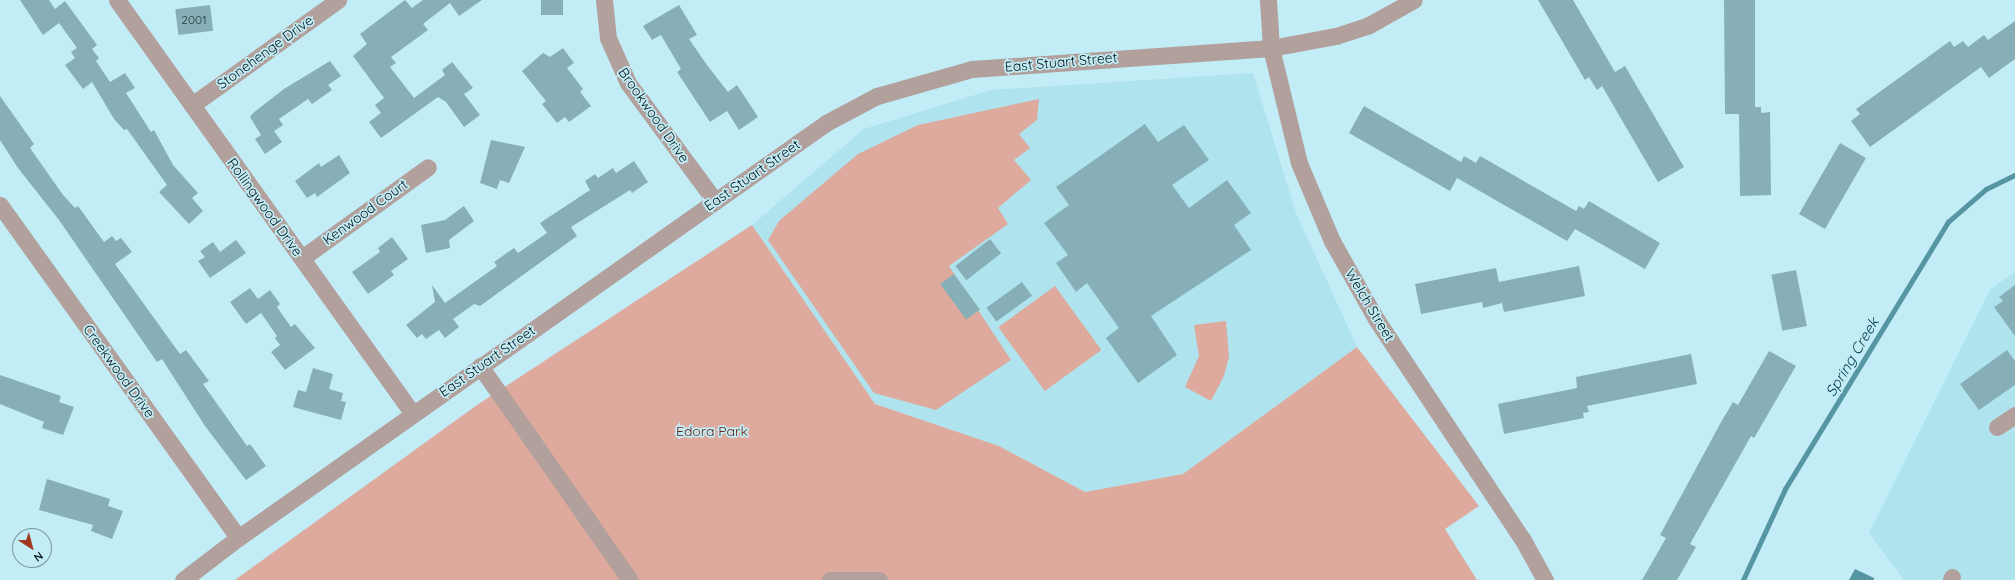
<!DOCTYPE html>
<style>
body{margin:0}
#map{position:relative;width:2015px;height:580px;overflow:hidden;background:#c3edf6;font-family:Quicksand,sans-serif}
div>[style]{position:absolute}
.built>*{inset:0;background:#afe3ee}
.green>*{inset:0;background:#deaa9d;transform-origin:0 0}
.water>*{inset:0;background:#5695a2}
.stream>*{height:4.5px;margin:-2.25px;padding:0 2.25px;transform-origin:2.25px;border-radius:2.25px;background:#5695a2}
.building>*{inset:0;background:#87afb8;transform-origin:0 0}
.minor>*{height:17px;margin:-8.5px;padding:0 8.5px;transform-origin:8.5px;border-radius:8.5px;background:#b1a09c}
span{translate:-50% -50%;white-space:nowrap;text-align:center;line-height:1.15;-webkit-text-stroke:3.5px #c3edf6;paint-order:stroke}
.number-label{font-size:12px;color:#273d42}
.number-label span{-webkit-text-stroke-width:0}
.street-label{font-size:14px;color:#07171a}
.park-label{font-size:14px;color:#642314}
.water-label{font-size:15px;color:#003c46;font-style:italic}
.north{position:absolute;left:12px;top:528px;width:40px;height:40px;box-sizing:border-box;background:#c3edf6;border:1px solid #78979e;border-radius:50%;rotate:144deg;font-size:11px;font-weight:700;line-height:16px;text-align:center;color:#07171a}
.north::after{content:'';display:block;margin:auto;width:14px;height:18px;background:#a13820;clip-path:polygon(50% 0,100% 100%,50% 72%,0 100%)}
</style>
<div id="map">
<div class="built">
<i style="clip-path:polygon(1253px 73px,1296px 213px,1357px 347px,1183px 474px,1085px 492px,999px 446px,875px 404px,752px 225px,864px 129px,991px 90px)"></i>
<i style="clip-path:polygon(2015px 271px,2015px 580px,1904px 580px,1869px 533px,1990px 290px)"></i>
</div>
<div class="green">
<i style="clip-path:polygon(1039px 99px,1037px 120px,1019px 134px,1030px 148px,1014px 160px,1031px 180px,998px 208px,1008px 224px,949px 266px,1011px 360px,936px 410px,874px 393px,768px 240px,779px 221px,858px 154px,918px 125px)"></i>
<i style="clip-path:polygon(752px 225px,875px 404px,999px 446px,1085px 492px,1183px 474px,1357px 347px,1479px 506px,1445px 529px,1477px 580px,235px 580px,477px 405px)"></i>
<i style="left:1055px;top:286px;width:79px;height:70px;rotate:54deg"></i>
<i style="clip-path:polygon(1226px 321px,1229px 357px,1224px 376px,1211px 401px,1185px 387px,1199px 356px,1194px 325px)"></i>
</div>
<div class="water">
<i style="clip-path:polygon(1855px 569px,1874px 578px,1874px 580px,1849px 580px)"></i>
</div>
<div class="stream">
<i style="left:1743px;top:580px;width:100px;rotate:-65.2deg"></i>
<i style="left:1785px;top:489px;width:313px;rotate:-58.6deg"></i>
<i style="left:1948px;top:222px;width:50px;rotate:-41deg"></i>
<i style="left:1986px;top:189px;width:32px;rotate:-26deg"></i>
</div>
<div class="building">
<i style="clip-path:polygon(20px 0,49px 0,55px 9px,65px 1px,97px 45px,92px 49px,99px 58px,96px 61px,110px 82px,125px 73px,135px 88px,126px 93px,151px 132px,154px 130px,173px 165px,198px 193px,192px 198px,203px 211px,189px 224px,159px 192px,167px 185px,127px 129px,124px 130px,114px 119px,92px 82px,83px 89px,65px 65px,75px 58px,71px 52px,77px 48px,59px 23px,43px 35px)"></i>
<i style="clip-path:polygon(405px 0,412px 8px,423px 0,482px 0,459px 16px,450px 3px,423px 24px,428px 30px,391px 57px,396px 63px,390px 67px,414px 98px,445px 75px,442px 70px,452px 62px,473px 88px,464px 94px,480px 115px,464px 127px,446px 102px,438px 97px,381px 138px,369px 122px,381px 113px,375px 105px,384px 98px,353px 56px,367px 44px,360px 34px)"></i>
<i style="left:541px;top:0;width:22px;height:15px"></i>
<i style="clip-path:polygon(1538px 0,1573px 0,1615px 72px,1625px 66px,1684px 167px,1658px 182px,1602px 86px,1597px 90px,1589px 77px,1585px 80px)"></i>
<i style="clip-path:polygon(1724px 0,1755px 0,1755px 107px,1761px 107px,1761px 113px,1770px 112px,1771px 195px,1740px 196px,1739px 114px,1725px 114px)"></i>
<i style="left:210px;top:5px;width:26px;height:35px;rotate:83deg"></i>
<i style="clip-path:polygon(679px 5px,697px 35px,689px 39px,707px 65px,728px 92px,737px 85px,758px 117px,739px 130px,727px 111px,710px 122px,677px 72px,681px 69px,661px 35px,652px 40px,643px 26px)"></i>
<i style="clip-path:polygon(2015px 21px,2015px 59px,1989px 78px,1981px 67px,1870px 147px,1851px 121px,1860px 114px,1856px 109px,1950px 41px,1954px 47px,1963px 41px,1968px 47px,1984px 35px,1988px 40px)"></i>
<i style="clip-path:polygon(563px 48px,574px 63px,567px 68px,583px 89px,580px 92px,591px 106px,569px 122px,565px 117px,557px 123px,542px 104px,546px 101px,522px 71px,543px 53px,550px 57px)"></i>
<i style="clip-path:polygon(330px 61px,341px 76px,328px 85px,332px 90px,312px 104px,308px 99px,279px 119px,283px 125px,274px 131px,282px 142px,265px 154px,255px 139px,261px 135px,250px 117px,253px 113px,284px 89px)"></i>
<i style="clip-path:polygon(0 96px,34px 144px,30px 148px,63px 195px,75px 208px,78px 206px,104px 242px,112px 236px,116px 241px,121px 238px,132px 252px,115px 264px,180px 354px,186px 350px,209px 381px,203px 384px,247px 446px,250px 444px,266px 466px,246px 480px,205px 426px,162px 359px,157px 362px,59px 220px,18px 168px,0 140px)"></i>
<i style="clip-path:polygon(1364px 106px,1461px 162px,1464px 156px,1476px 163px,1480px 156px,1576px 211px,1579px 206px,1584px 209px,1589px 201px,1660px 243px,1645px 269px,1575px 229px,1567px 241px,1457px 178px,1450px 191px,1349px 133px)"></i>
<i style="clip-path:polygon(1145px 124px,1158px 142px,1184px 125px,1209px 160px,1172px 185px,1189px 208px,1227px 180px,1251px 213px,1234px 225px,1251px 250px,1151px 316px,1177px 355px,1138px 383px,1106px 338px,1119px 328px,1087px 283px,1076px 292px,1056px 263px,1068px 255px,1044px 223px,1069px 205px,1056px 187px)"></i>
<i style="clip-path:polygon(491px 140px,525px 147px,509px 183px,500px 180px,497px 189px,480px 183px)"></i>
<i style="left:1840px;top:143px;width:30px;height:82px;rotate:30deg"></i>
<i style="clip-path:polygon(339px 155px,350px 173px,317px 197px,315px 193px,307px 198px,295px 181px,319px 163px,321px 167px)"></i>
<i style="clip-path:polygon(634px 161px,648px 182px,632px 193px,630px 190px,571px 227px,577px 236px,480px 306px,474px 304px,453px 319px,459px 327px,445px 338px,439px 330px,426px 339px,422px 334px,417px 338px,406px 325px,435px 302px,432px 285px,445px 303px,497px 266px,494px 262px,514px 248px,518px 253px,547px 233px,540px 223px,590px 190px,585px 181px,595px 174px,598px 178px,613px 168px,616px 173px)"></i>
<i style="clip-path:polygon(464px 206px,474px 221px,449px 240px,450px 248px,426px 253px,421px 225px,445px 220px)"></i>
<i style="clip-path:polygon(392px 237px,408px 259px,391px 271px,394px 275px,368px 294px,352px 272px,380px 252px,378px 248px)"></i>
<i style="left:990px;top:239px;width:18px;height:44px;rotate:52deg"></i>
<i style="clip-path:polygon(236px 240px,246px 253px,210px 278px,198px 261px,205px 257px,200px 251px,213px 242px,220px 252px)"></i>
<i style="clip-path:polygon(1579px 266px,1585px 296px,1504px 312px,1502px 303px,1483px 308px,1482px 302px,1421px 314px,1415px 284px,1496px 268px,1499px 282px)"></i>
<i style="left:1796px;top:270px;width:57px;height:25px;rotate:79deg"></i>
<i style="left:954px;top:274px;width:44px;height:17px;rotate:54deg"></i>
<i style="left:1022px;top:282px;width:17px;height:44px;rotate:54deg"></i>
<i style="clip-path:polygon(2015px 285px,2015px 336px,1994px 307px,2003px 301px,1999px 297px)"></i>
<i style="clip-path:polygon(250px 288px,258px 299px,270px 290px,280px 304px,277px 307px,291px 327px,295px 324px,315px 348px,285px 370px,271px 352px,280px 345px,275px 338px,277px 336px,261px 313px,246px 324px,230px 302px)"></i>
<i style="clip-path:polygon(2007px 350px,2015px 361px,2015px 385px,1979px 410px,1960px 384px)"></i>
<i style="clip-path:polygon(1769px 351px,1796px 366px,1754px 438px,1751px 436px,1690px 544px,1696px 547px,1677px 580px,1642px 580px,1666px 538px,1660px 535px,1720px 424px,1733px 402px,1738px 405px)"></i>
<i style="clip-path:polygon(1691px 354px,1697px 384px,1587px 406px,1589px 412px,1583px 413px,1584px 418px,1504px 434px,1498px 404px,1577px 388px,1576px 377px)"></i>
<i style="clip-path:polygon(313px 368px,333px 374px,329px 389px,343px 393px,341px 401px,346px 402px,341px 420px,293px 407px,298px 390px,306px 392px)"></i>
<i style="clip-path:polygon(0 375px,61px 396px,59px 402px,74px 407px,63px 435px,42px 428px,44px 422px,0 404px)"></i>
<i style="clip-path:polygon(47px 479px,110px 499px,108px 506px,123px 511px,112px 539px,91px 531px,93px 525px,39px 510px)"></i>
</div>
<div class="minor">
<i style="left:117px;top:0;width:509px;rotate:54.44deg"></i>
<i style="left:604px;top:0;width:38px;rotate:84deg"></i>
<i style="left:608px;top:38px;width:49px;rotate:66deg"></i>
<i style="left:628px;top:83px;width:147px;rotate:53.6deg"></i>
<i style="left:1268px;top:0;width:48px;rotate:86.4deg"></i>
<i style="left:1271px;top:48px;width:118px;rotate:76.3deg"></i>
<i style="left:1299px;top:163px;width:85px;rotate:67.1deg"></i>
<i style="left:1332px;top:241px;width:90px;rotate:60.6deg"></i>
<i style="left:1376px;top:319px;width:265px;rotate:56.4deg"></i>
<i style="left:1523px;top:540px;width:46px;rotate:61.2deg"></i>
<i style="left:192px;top:105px;width:180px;rotate:-35.7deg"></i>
<i style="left:0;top:205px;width:409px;rotate:54.4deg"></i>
<i style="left:302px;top:258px;width:155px;rotate:-35.8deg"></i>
<i style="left:480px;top:366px;width:261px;rotate:55deg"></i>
<i style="left:1997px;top:427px;width:22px;rotate:-34deg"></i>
<i style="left:183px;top:580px;width:69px;rotate:-37.4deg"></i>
<i style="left:238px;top:538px;width:720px;rotate:-35.21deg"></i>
<i style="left:826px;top:123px;width:58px;rotate:-27.9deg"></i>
<i style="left:877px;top:96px;width:99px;rotate:-15.9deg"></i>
<i style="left:972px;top:69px;width:300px;rotate:-4deg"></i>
<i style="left:1271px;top:48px;width:66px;rotate:-10.5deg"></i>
<i style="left:1336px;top:36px;width:35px;rotate:-18deg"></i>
<i style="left:1369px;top:25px;width:51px;rotate:-29.1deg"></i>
<i style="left:830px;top:580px;width:49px"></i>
<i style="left:1951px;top:580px;width:3px;rotate:-72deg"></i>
</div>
<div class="number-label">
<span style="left:194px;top:20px">2001</span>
</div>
<div class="street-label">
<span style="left:265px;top:52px;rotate:-36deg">Stonehenge Drive</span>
<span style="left:1061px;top:62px;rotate:-5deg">East Stuart Street</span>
<span style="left:654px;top:115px;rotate:55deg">Brookwood Drive</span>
<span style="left:752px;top:175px;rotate:-35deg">East Stuart Street</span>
<span style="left:265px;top:207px;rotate:54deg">Rollingwood Drive</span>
<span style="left:365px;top:212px;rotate:-36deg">Kenwood Court</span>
<span style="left:1370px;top:305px;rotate:59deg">Welch Street</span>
<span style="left:487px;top:361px;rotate:-35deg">East Stuart Street</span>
<span style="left:119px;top:371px;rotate:54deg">Creekwood Drive</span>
</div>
<div class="park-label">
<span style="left:712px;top:431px">Edora Park</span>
</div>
<div class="water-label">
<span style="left:1852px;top:357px;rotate:-59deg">Spring Creek</span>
</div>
<div class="north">N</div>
</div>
